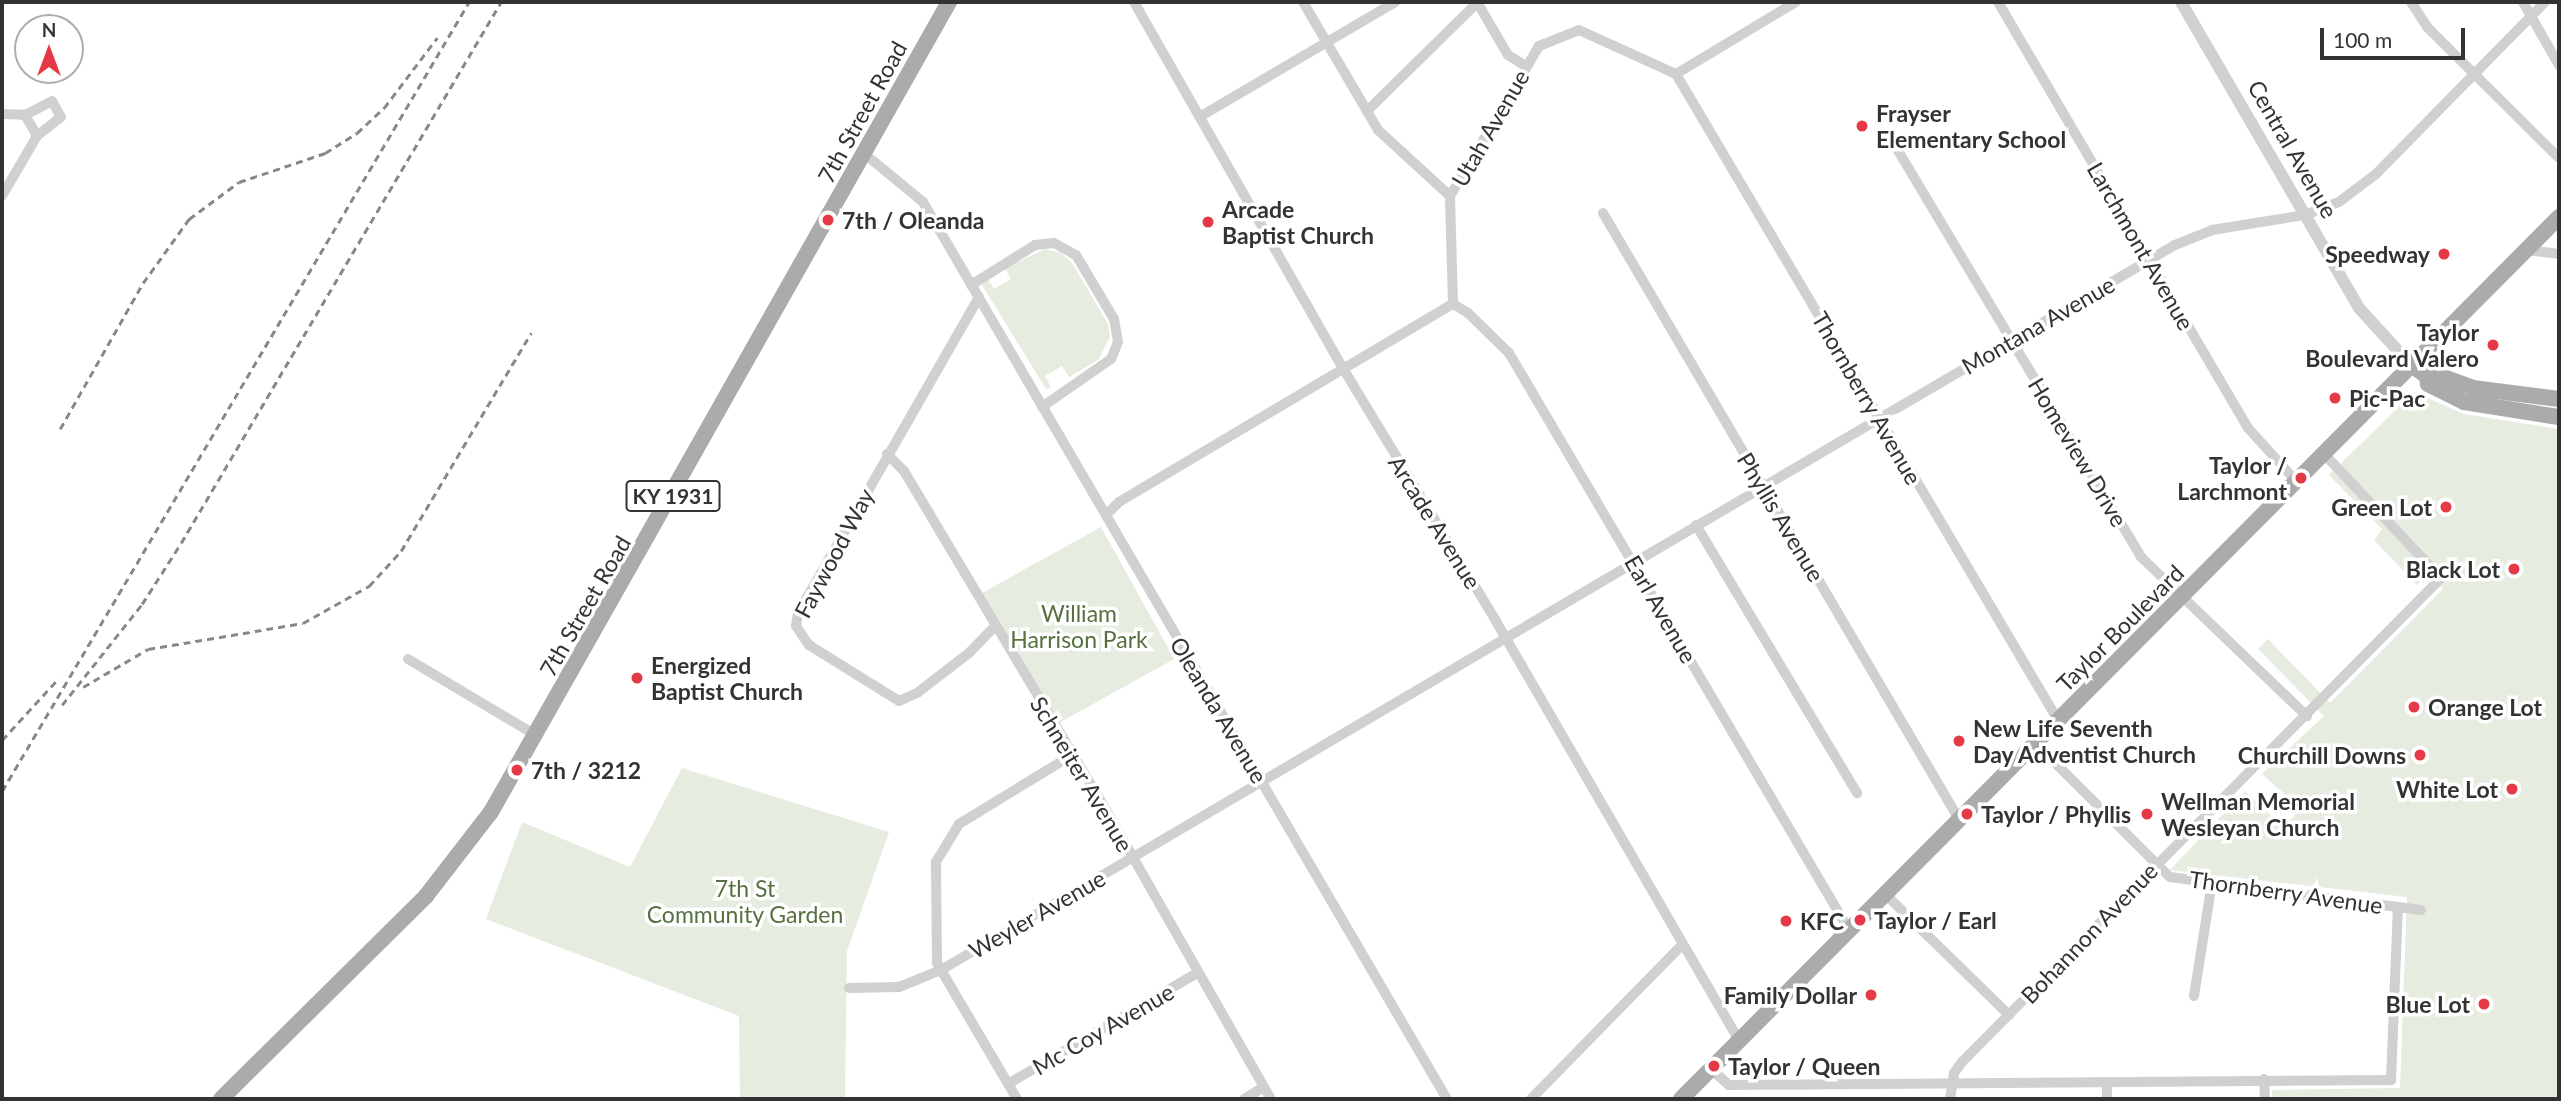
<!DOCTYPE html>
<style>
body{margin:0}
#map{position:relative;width:2561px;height:1101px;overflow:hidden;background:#fff;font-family:Lato,sans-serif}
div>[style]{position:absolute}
.green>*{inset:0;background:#e6ecdf;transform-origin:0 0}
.minor>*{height:10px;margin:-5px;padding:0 5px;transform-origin:5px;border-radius:5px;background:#d0d0d0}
.tertiary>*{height:12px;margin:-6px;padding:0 6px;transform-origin:6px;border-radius:6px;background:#d0d0d0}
.primary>*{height:16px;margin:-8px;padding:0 8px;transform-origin:8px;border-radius:8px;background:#ababab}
.rail>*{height:2.5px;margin-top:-1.25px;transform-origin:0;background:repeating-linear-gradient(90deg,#888 0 7px,transparent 0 12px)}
.dots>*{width:19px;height:19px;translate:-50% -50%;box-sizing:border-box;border:4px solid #fff;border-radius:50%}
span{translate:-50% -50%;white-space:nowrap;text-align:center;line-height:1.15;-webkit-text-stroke:7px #fff;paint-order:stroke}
.shield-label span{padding:2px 5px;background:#fff;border:2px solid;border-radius:5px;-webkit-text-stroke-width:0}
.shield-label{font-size:21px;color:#333;font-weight:700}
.street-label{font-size:23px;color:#333}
.poi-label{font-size:23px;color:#333;font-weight:700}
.left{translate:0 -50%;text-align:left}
.right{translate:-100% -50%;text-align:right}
.park-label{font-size:23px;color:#56703f}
.frame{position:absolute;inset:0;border:4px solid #333;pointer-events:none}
.north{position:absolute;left:14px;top:14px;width:70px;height:70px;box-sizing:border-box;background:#fff;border:2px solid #adadad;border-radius:50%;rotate:0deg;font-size:19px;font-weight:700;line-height:28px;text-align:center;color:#333}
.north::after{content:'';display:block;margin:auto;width:24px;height:32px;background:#e63946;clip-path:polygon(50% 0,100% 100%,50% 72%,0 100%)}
.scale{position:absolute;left:2320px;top:28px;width:145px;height:32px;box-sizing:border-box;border:4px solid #333;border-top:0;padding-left:9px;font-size:21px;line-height:24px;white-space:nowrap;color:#333;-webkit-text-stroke:5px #fff;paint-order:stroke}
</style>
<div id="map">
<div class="green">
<i style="clip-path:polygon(1045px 249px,1061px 253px,1072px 263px,1108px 324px,1110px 337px,1098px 360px,1069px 377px,1062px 366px,1045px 376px,1051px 387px,1046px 389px,982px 285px,988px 279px,994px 289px,1011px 279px,1005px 268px)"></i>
<i style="clip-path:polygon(2414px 392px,2464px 414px,2559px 429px,2559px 1099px,2272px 1099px,2272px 1090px,2400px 1088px,2407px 897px,2170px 870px,2245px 791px,2283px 827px,2301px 809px,2262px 774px,2324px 716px,2258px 649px,2268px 639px,2330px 703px,2443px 589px,2429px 574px,2417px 585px,2374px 540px,2382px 529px,2329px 475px)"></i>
<i style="left:1101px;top:527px;width:151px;height:137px;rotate:61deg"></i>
<i style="clip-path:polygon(682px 768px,889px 832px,847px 951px,845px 1099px,740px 1099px,739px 1016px,486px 919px,522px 822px,630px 867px)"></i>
</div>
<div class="minor">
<i style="left:1134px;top:2px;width:424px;rotate:60.3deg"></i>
<i style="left:1344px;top:370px;width:296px;rotate:58.8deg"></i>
<i style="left:1497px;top:623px;width:483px;rotate:59.9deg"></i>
<i style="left:1303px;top:2px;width:148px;rotate:59.6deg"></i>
<i style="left:1378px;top:130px;width:98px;rotate:42.5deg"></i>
<i style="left:1477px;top:2px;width:61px;rotate:59.7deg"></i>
<i style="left:1508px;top:55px;width:22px;rotate:32deg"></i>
<i style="left:1998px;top:2px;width:494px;rotate:59.6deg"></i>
<i style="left:2248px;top:428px;width:73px;rotate:47.8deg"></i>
<i style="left:2411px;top:2px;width:30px;rotate:57deg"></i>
<i style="left:2427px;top:27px;width:186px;rotate:44.8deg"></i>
<i style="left:2523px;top:2px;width:73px;rotate:60.3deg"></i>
<i style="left:1676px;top:74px;width:753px;rotate:59.41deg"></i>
<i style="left:1367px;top:111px;width:154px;rotate:-44.5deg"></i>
<i style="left:2px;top:114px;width:23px;rotate:2deg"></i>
<i style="left:25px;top:115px;width:24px;rotate:60deg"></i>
<i style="left:37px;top:136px;width:69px;rotate:120.3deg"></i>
<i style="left:25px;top:115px;width:30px;rotate:-27deg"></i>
<i style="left:52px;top:101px;width:18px;rotate:61deg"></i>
<i style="left:61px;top:117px;width:31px;rotate:142deg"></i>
<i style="left:1201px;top:116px;width:225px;rotate:-30.4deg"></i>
<i style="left:1897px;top:149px;width:475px;rotate:59.1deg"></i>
<i style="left:2141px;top:557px;width:230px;rotate:43.8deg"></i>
<i style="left:866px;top:155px;width:74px;rotate:39.5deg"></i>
<i style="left:923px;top:202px;width:1039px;rotate:59.71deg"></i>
<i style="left:1603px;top:213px;width:705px;rotate:59.58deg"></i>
<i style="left:2527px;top:250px;width:32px;rotate:7deg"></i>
<i style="left:971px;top:285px;width:75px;rotate:-32deg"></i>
<i style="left:1035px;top:245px;width:19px;rotate:-6deg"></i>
<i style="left:1054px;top:243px;width:25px;rotate:29deg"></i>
<i style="left:1076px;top:255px;width:74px;rotate:59.3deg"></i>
<i style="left:1114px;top:319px;width:23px;rotate:80deg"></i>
<i style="left:1118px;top:342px;width:18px;rotate:112deg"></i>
<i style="left:1111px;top:359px;width:84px;rotate:145.2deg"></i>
<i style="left:979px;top:297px;width:364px;rotate:119.8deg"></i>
<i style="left:798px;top:613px;width:13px;rotate:99deg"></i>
<i style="left:796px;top:626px;width:23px;rotate:56deg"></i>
<i style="left:809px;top:645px;width:106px;rotate:31.9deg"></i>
<i style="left:899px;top:701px;width:20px;rotate:-24deg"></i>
<i style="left:917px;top:693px;width:66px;rotate:-37.6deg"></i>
<i style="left:969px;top:653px;width:37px;rotate:-46deg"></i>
<i style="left:1453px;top:304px;width:17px;rotate:31deg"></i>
<i style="left:1468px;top:313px;width:57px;rotate:44.3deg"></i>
<i style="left:1509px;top:353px;width:670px;rotate:59.49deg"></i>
<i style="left:1453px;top:304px;width:108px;rotate:-91.6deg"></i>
<i style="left:1450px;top:196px;width:174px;rotate:-59.3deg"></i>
<i style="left:1539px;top:46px;width:43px;rotate:-21.8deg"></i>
<i style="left:1579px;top:30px;width:107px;rotate:24.4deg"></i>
<i style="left:1676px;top:74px;width:140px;rotate:-31deg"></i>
<i style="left:887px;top:454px;width:24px;rotate:45deg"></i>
<i style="left:904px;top:471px;width:395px;rotate:59.2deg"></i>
<i style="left:1106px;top:810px;width:333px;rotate:60.3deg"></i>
<i style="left:1106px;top:515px;width:18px;rotate:-45deg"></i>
<i style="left:1119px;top:502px;width:388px;rotate:-30.7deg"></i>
<i style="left:1696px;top:525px;width:313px;rotate:59deg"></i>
<i style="left:408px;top:659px;width:150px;rotate:30.8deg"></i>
<i style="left:2036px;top:744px;width:189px;rotate:44.8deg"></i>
<i style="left:2170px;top:877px;width:253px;rotate:7.5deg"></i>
<i style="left:1886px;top:895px;width:172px;rotate:44.3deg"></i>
<i style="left:849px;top:988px;width:50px;rotate:-1.1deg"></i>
<i style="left:899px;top:987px;width:45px;rotate:-22deg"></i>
<i style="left:941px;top:970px;width:1431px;rotate:-30.44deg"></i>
<i style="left:2175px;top:245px;width:40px;rotate:-22deg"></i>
<i style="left:2212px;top:230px;width:94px;rotate:-9.2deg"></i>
<i style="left:2305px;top:215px;width:36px;rotate:-21deg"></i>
<i style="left:2339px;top:202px;width:46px;rotate:-37.1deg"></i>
<i style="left:2376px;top:174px;width:241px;rotate:-45.5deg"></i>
<i style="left:2194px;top:996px;width:115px;rotate:-81deg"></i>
<i style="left:1711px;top:1069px;width:24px;rotate:42deg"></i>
<i style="left:1729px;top:1085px;width:662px;rotate:-0.43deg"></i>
<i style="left:2391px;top:1080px;width:173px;rotate:-87.7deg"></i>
<i style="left:2264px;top:1079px;width:20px;rotate:87deg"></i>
<i style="left:1008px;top:1084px;width:219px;rotate:-30.4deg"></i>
<i style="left:1017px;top:1099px;width:158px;rotate:-120.5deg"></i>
<i style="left:937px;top:963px;width:101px;rotate:-90.6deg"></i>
<i style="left:936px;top:862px;width:44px;rotate:-58.8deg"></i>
<i style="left:959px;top:824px;width:132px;rotate:-31.4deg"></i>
<i style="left:1244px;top:1099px;width:23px;rotate:-31deg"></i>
<i style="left:1531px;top:1099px;width:216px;rotate:-45.6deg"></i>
<i style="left:1950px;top:1099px;width:26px;rotate:-81deg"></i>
<i style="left:1954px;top:1073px;width:14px;rotate:-54deg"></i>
<i style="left:1962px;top:1062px;width:681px;rotate:-45.3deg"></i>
<i style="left:2441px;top:578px;width:170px;rotate:-133.3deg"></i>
<i style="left:2107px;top:1099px;width:17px;rotate:-90deg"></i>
</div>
<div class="tertiary">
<i style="left:2181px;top:2px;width:354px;rotate:59.8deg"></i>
<i style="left:2359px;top:308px;width:77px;rotate:47.6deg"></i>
</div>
<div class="primary">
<i style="left:2411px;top:365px;width:19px;rotate:35deg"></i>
<i style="left:2427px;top:376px;width:11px;rotate:-5deg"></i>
<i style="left:2438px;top:375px;width:37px;rotate:20deg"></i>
<i style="left:2473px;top:388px;width:87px;rotate:7.3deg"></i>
<i style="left:2427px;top:376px;width:8px;rotate:83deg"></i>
<i style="left:2428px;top:384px;width:40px;rotate:26.6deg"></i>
<i style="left:2464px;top:402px;width:96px;rotate:9deg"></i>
<i style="left:221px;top:1099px;width:289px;rotate:-44.7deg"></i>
<i style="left:426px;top:896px;width:106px;rotate:-52.3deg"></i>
<i style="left:491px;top:812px;width:931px;rotate:-60.51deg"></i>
<i style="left:1681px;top:1099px;width:1245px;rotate:-45.13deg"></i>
</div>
<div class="rail">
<i style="left:60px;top:429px;width:168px;rotate:-60.4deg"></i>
<i style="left:143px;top:283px;width:79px;rotate:-54.3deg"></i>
<i style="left:189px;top:219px;width:62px;rotate:-36.5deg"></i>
<i style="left:239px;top:182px;width:91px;rotate:-18.6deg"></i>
<i style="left:325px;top:153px;width:38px;rotate:-32deg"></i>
<i style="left:357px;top:133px;width:37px;rotate:-43deg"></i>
<i style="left:384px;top:108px;width:88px;rotate:-52.9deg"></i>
<i style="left:83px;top:687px;width:75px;rotate:-30.3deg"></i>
<i style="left:148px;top:649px;width:157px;rotate:-9.5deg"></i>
<i style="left:303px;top:623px;width:76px;rotate:-29.3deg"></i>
<i style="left:369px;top:586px;width:47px;rotate:-47.6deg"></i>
<i style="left:401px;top:551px;width:254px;rotate:-59.2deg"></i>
<i style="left:62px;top:705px;width:129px;rotate:-51.6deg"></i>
<i style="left:142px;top:604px;width:72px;rotate:-57.4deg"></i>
<i style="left:181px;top:543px;width:629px;rotate:-59.4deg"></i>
<i style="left:2px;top:740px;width:84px;rotate:-47.4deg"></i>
<i style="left:2px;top:791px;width:917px;rotate:-59.38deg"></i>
</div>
<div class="dots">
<i style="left:1862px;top:126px;background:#e63946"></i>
<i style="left:828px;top:220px;background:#e63946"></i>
<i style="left:1208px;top:222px;background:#e63946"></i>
<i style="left:2444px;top:254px;background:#e63946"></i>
<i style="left:2493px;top:345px;background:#e63946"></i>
<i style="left:2335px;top:398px;background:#e63946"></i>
<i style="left:2301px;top:478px;background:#e63946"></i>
<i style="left:2446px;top:507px;background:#e63946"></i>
<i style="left:2514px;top:569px;background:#e63946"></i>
<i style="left:637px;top:678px;background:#e63946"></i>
<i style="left:2414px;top:707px;background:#e63946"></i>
<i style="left:1959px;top:741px;background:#e63946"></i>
<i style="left:2420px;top:755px;background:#e63946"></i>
<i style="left:517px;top:770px;background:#e63946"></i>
<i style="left:2512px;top:789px;background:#e63946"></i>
<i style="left:1967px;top:814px;background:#e63946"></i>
<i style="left:2147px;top:814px;background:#e63946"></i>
<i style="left:1860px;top:920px;background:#e63946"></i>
<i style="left:1786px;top:921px;background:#e63946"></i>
<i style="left:1871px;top:995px;background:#e63946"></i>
<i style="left:2484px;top:1004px;background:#e63946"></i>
<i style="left:1714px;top:1066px;background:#e63946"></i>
</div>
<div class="shield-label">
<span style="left:673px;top:496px">KY 1931</span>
</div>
<div class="street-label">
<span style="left:862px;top:112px;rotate:-61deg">7th Street Road</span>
<span style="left:1490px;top:128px;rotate:-60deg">Utah Avenue</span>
<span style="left:2293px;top:149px;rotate:60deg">Central Avenue</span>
<span style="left:2141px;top:246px;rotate:60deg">Larchmont Avenue</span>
<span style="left:2038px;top:325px;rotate:-30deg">Montana Avenue</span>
<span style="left:1867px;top:398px;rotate:60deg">Thornberry Avenue</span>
<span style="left:2078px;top:452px;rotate:59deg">Homeview Drive</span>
<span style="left:1781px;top:517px;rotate:59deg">Phyllis Avenue</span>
<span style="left:1435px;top:522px;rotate:58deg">Arcade Avenue</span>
<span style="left:834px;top:553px;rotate:-62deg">Faywood Way</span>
<span style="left:585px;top:606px;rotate:-60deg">7th Street Road</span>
<span style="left:1661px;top:609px;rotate:60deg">Earl Avenue</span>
<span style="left:2120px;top:628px;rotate:-45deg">Taylor Boulevard</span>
<span style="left:1219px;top:710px;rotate:59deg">Oleanda Avenue</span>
<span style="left:1082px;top:774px;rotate:59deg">Schneiter Avenue</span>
<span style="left:2286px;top:892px;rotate:8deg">Thornberry Avenue</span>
<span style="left:1037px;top:914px;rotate:-30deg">Weyler Avenue</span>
<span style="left:2089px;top:933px;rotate:-46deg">Bohannon Avenue</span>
<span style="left:1103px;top:1029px;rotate:-30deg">Mc Coy Avenue</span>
</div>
<div class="poi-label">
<span class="left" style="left:1876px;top:126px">Frayser<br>Elementary School</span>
<span class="left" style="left:1222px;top:222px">Arcade<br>Baptist Church</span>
<span class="left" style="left:842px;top:220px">7th / Oleanda</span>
<span class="right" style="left:2430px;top:254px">Speedway</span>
<span class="right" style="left:2479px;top:345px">Taylor<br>Boulevard Valero</span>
<span class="left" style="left:2349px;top:398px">Pic-Pac</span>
<span class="right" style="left:2287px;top:478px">Taylor /<br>Larchmont</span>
<span class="right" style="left:2432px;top:507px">Green Lot</span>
<span class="right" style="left:2500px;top:569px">Black Lot</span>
<span class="left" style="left:651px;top:678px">Energized<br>Baptist Church</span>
<span class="left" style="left:2428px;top:707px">Orange Lot</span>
<span class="left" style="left:1973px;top:741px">New Life Seventh<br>Day Adventist Church</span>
<span class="right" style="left:2406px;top:755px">Churchill Downs</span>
<span class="left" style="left:531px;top:770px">7th / 3212</span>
<span class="right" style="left:2498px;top:789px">White Lot</span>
<span class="left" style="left:2161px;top:814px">Wellman Memorial<br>Wesleyan Church</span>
<span class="left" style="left:1981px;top:814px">Taylor / Phyllis</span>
<span class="left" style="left:1874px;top:920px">Taylor / Earl</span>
<span class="left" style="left:1800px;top:921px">KFC</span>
<span class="right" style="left:1857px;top:995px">Family Dollar</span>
<span class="right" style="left:2470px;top:1004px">Blue Lot</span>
<span class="left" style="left:1728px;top:1066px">Taylor / Queen</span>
</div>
<div class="park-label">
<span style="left:1079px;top:626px">William<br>Harrison Park</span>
<span style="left:745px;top:901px">7th St<br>Community Garden</span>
</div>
<div class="frame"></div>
<div class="north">N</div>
<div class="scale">100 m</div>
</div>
